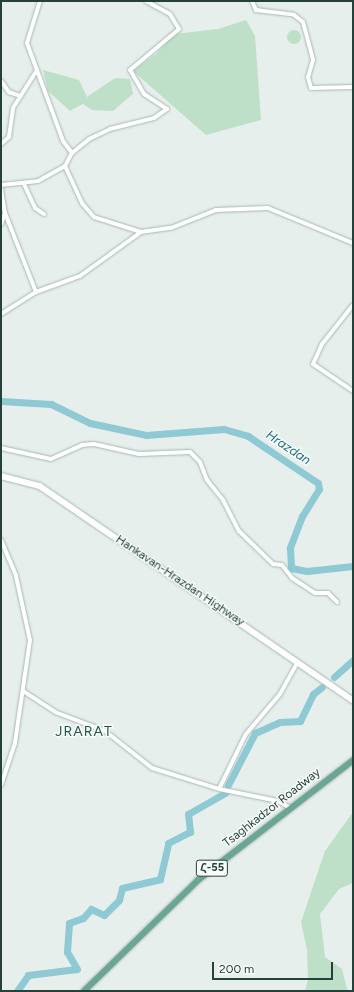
<!DOCTYPE html>
<meta charset="utf-8">
<style>
body{margin:0}
#map{position:relative;width:354px;height:992px;overflow:hidden;background:#e6efeb;font-family:Figtree,"Noto Sans Armenian",sans-serif}
div>[style]{position:absolute}
.green>*{inset:0;background:#bfe0c8}
.round{border-radius:50%}
.river>*{height:7px;margin:-3.5px;padding:0 3.5px;transform-origin:3.5px;border-radius:3.5px;background:#8ec9d4}
.roads{filter:drop-shadow(0 0 1px #a8b8b2) drop-shadow(0 0 1px #a8b8b2)}
.minor>*{height:4px;margin:-2px;padding:0 2px;transform-origin:2px;border-radius:2px;background:#fff}
.secondary>*{height:5.5px;margin:-2.75px;padding:0 2.75px;transform-origin:2.75px;border-radius:2.75px;background:#fff}
.primary>*{height:6px;margin:-3px;padding:0 3px;transform-origin:3px;border-radius:3px;background:#6aa596}
span{translate:-50% -50%;white-space:nowrap;text-align:center;line-height:1.15;-webkit-text-stroke:3px #f7fbf9;paint-order:stroke}
.shield-label span{padding:1px 3px;background:#f7fbf9;border:1px solid;border-radius:3px;-webkit-text-stroke-width:0}
.shield-label{font-size:11px;color:#24423a;font-weight:700}
.street-label{font-size:12px;color:#24423a}
.water-label{font-size:13px;color:#1c6f80;font-style:italic}
.quarter-label{font-size:14px;color:#1f5548;letter-spacing:1px}
.frame{position:absolute;inset:0;border:2px solid #24423a;pointer-events:none}
.scale{position:absolute;left:212px;top:962px;width:121px;height:18px;box-sizing:border-box;border:2px solid #24423a;border-top:0;padding-left:5px;font-size:12px;line-height:14px;white-space:nowrap;color:#24423a;-webkit-text-stroke:3px #f7fbf9;paint-order:stroke}
</style>
<div id="map">
<div class="green">
<i style="clip-path:polygon(246px 20px,255px 36px,261px 120px,206px 135px,133px 71px,156px 54px,174px 34px,218px 29px)"></i>
<i class="round" style="left:287px;top:30px;width:14px;height:14px"></i>
<i style="clip-path:polygon(43px 70px,79px 80px,87px 97px,115px 78px,130px 79px,133px 94px,113px 111px,92px 110px,83px 104px,70px 111px,48px 91px)"></i>
<i style="clip-path:polygon(353px 812px,353px 883px,339px 889px,320px 914px,325px 957px,342px 969px,347px 989px,351px 991px,305px 991px,308px 979px,307px 950px,301px 922px,325px 851px)"></i>
</div>
<div class="river">
<i style="left:1px;top:401px;width:50px;rotate:3.4deg"></i>
<i style="left:51px;top:404px;width:43px;rotate:26deg"></i>
<i style="left:90px;top:423px;width:57px;rotate:12.1deg"></i>
<i style="left:146px;top:435px;width:78px;rotate:-4.4deg"></i>
<i style="left:224px;top:429px;width:25px;rotate:16deg"></i>
<i style="left:248px;top:436px;width:84px;rotate:33.9deg"></i>
<i style="left:318px;top:483px;width:6px;rotate:81deg"></i>
<i style="left:319px;top:489px;width:32px;rotate:122deg"></i>
<i style="left:302px;top:516px;width:34px;rotate:111deg"></i>
<i style="left:290px;top:548px;width:20px;rotate:87deg"></i>
<i style="left:291px;top:568px;width:16px;rotate:11deg"></i>
<i style="left:307px;top:571px;width:46px;rotate:-6.2deg"></i>
<i style="left:334px;top:677px;width:25px;rotate:-42deg"></i>
<i style="left:228px;top:785px;width:59px;rotate:-62.6deg"></i>
<i style="left:255px;top:733px;width:27px;rotate:-24deg"></i>
<i style="left:280px;top:722px;width:20px;rotate:-3deg"></i>
<i style="left:300px;top:721px;width:30px;rotate:-64deg"></i>
<i style="left:313px;top:694px;width:11px;rotate:-38deg"></i>
<i style="left:17px;top:991px;width:19px;rotate:-55deg"></i>
<i style="left:28px;top:975px;width:49px;rotate:-7deg"></i>
<i style="left:77px;top:969px;width:20px;rotate:-120deg"></i>
<i style="left:67px;top:952px;width:29px;rotate:-86deg"></i>
<i style="left:69px;top:923px;width:15px;rotate:-20deg"></i>
<i style="left:83px;top:918px;width:12px;rotate:-48deg"></i>
<i style="left:91px;top:909px;width:14px;rotate:25deg"></i>
<i style="left:104px;top:915px;width:21px;rotate:-45deg"></i>
<i style="left:119px;top:900px;width:12px;rotate:-76deg"></i>
<i style="left:122px;top:888px;width:39px;rotate:-13deg"></i>
<i style="left:160px;top:879px;width:37px;rotate:-77deg"></i>
<i style="left:168px;top:843px;width:25px;rotate:-27deg"></i>
<i style="left:190px;top:832px;width:18px;rotate:-96deg"></i>
<i style="left:188px;top:814px;width:43px;rotate:-29.6deg"></i>
</div>
<div class="roads">
<div class="minor">
<i style="left:40px;top:1px;width:44px;rotate:107.2deg"></i>
<i style="left:27px;top:43px;width:104px;rotate:69.8deg"></i>
<i style="left:63px;top:141px;width:15px;rotate:53deg"></i>
<i style="left:252px;top:1px;width:10px;rotate:66deg"></i>
<i style="left:256px;top:10px;width:38px;rotate:7deg"></i>
<i style="left:294px;top:15px;width:11px;rotate:38deg"></i>
<i style="left:303px;top:22px;width:39px;rotate:75deg"></i>
<i style="left:313px;top:60px;width:18px;rotate:106deg"></i>
<i style="left:308px;top:77px;width:11px;rotate:75deg"></i>
<i style="left:311px;top:88px;width:42px;rotate:-1.4deg"></i>
<i style="left:1px;top:81px;width:14px;rotate:54deg"></i>
<i style="left:9px;top:92px;width:12px;rotate:20deg"></i>
<i style="left:1px;top:144px;width:11px;rotate:-41deg"></i>
<i style="left:9px;top:137px;width:29px;rotate:-82deg"></i>
<i style="left:13px;top:108px;width:45px;rotate:-57.7deg"></i>
<i style="left:24px;top:184px;width:26px;rotate:65deg"></i>
<i style="left:35px;top:208px;width:11px;rotate:34deg"></i>
<i style="left:1px;top:185px;width:37px;rotate:-6deg"></i>
<i style="left:38px;top:181px;width:31px;rotate:-29deg"></i>
<i style="left:1px;top:189px;width:24px;rotate:81deg"></i>
<i style="left:5px;top:213px;width:85px;rotate:68.6deg"></i>
<i style="left:1px;top:224px;width:12px;rotate:-70deg"></i>
<i style="left:141px;top:232px;width:49px;rotate:-162.3deg"></i>
<i style="left:94px;top:217px;width:18px;rotate:-131deg"></i>
<i style="left:82px;top:203px;width:41px;rotate:-114.7deg"></i>
<i style="left:65px;top:166px;width:15px;rotate:-62deg"></i>
<i style="left:72px;top:153px;width:22px;rotate:-39deg"></i>
<i style="left:89px;top:139px;width:23px;rotate:-25deg"></i>
<i style="left:110px;top:129px;width:45px;rotate:-14deg"></i>
<i style="left:154px;top:118px;width:16px;rotate:-35deg"></i>
<i style="left:167px;top:109px;width:27px;rotate:-147deg"></i>
<i style="left:144px;top:94px;width:28px;rotate:-120deg"></i>
<i style="left:130px;top:70px;width:64px;rotate:-39.9deg"></i>
<i style="left:179px;top:29px;width:17px;rotate:-121deg"></i>
<i style="left:170px;top:14px;width:27px;rotate:-152deg"></i>
<i style="left:353px;top:305px;width:50px;rotate:128.5deg"></i>
<i style="left:322px;top:344px;width:22px;rotate:114deg"></i>
<i style="left:313px;top:364px;width:48px;rotate:34deg"></i>
<i style="left:1px;top:314px;width:41px;rotate:-32.2deg"></i>
<i style="left:36px;top:292px;width:47px;rotate:-20deg"></i>
<i style="left:80px;top:276px;width:75px;rotate:-35.8deg"></i>
<i style="left:141px;top:232px;width:30px;rotate:-8deg"></i>
<i style="left:171px;top:228px;width:48px;rotate:-21.8deg"></i>
<i style="left:216px;top:210px;width:52px;rotate:-2.2deg"></i>
<i style="left:268px;top:208px;width:92px;rotate:22.4deg"></i>
<i style="left:1px;top:448px;width:51px;rotate:12.4deg"></i>
<i style="left:51px;top:459px;width:34px;rotate:-24deg"></i>
<i style="left:82px;top:445px;width:12px;rotate:-5deg"></i>
<i style="left:94px;top:444px;width:46px;rotate:12.5deg"></i>
<i style="left:139px;top:454px;width:51px;rotate:-2.2deg"></i>
<i style="left:190px;top:452px;width:14px;rotate:45deg"></i>
<i style="left:200px;top:462px;width:19px;rotate:69deg"></i>
<i style="left:207px;top:480px;width:26px;rotate:51deg"></i>
<i style="left:223px;top:500px;width:35px;rotate:63deg"></i>
<i style="left:239px;top:531px;width:47px;rotate:44.1deg"></i>
<i style="left:273px;top:564px;width:9px;rotate:6deg"></i>
<i style="left:282px;top:565px;width:16px;rotate:52deg"></i>
<i style="left:292px;top:578px;width:27px;rotate:33deg"></i>
<i style="left:315px;top:593px;width:13px"></i>
<i style="left:328px;top:593px;width:13px;rotate:45deg"></i>
<i style="left:1px;top:540px;width:39px;rotate:67deg"></i>
<i style="left:16px;top:576px;width:66px;rotate:77.7deg"></i>
<i style="left:30px;top:640px;width:104px;rotate:98.3deg"></i>
<i style="left:15px;top:743px;width:44px;rotate:108.4deg"></i>
<i style="left:23px;top:691px;width:38px;rotate:33deg"></i>
<i style="left:55px;top:712px;width:53px;rotate:20.8deg"></i>
<i style="left:105px;top:731px;width:60px;rotate:38.2deg"></i>
<i style="left:152px;top:768px;width:70px;rotate:17.4deg"></i>
<i style="left:219px;top:789px;width:60px;rotate:11.5deg"></i>
<i style="left:278px;top:801px;width:14px;rotate:30deg"></i>
<i style="left:219px;top:789px;width:61px;rotate:-63.9deg"></i>
<i style="left:246px;top:734px;width:52px;rotate:-49.6deg"></i>
<i style="left:280px;top:694px;width:37px;rotate:-61deg"></i>
</div>
<div class="secondary">
<i style="left:1px;top:476px;width:40px;rotate:14.4deg"></i>
<i style="left:40px;top:486px;width:379px;rotate:34.4deg"></i>
</div>
<div class="primary">
<i style="left:84px;top:991px;width:159px;rotate:-44.2deg"></i>
<i style="left:198px;top:880px;width:196px;rotate:-37.7deg"></i>
</div>
</div>
<div class="shield-label">
<span style="left:212px;top:868px">Հ-55</span>
</div>
<div class="street-label">
<span style="left:180px;top:581px;rotate:34deg">Hankavan-Hrazdan Highway</span>
<span style="left:272px;top:808px;rotate:-38deg">Tsaghkadzor Roadway</span>
</div>
<div class="water-label">
<span style="left:288px;top:448px;rotate:34deg">Hrazdan</span>
</div>
<div class="quarter-label">
<span style="left:84px;top:732px">JRARAT</span>
</div>
<div class="frame"></div>
<div class="scale">200 m</div>
</div>
